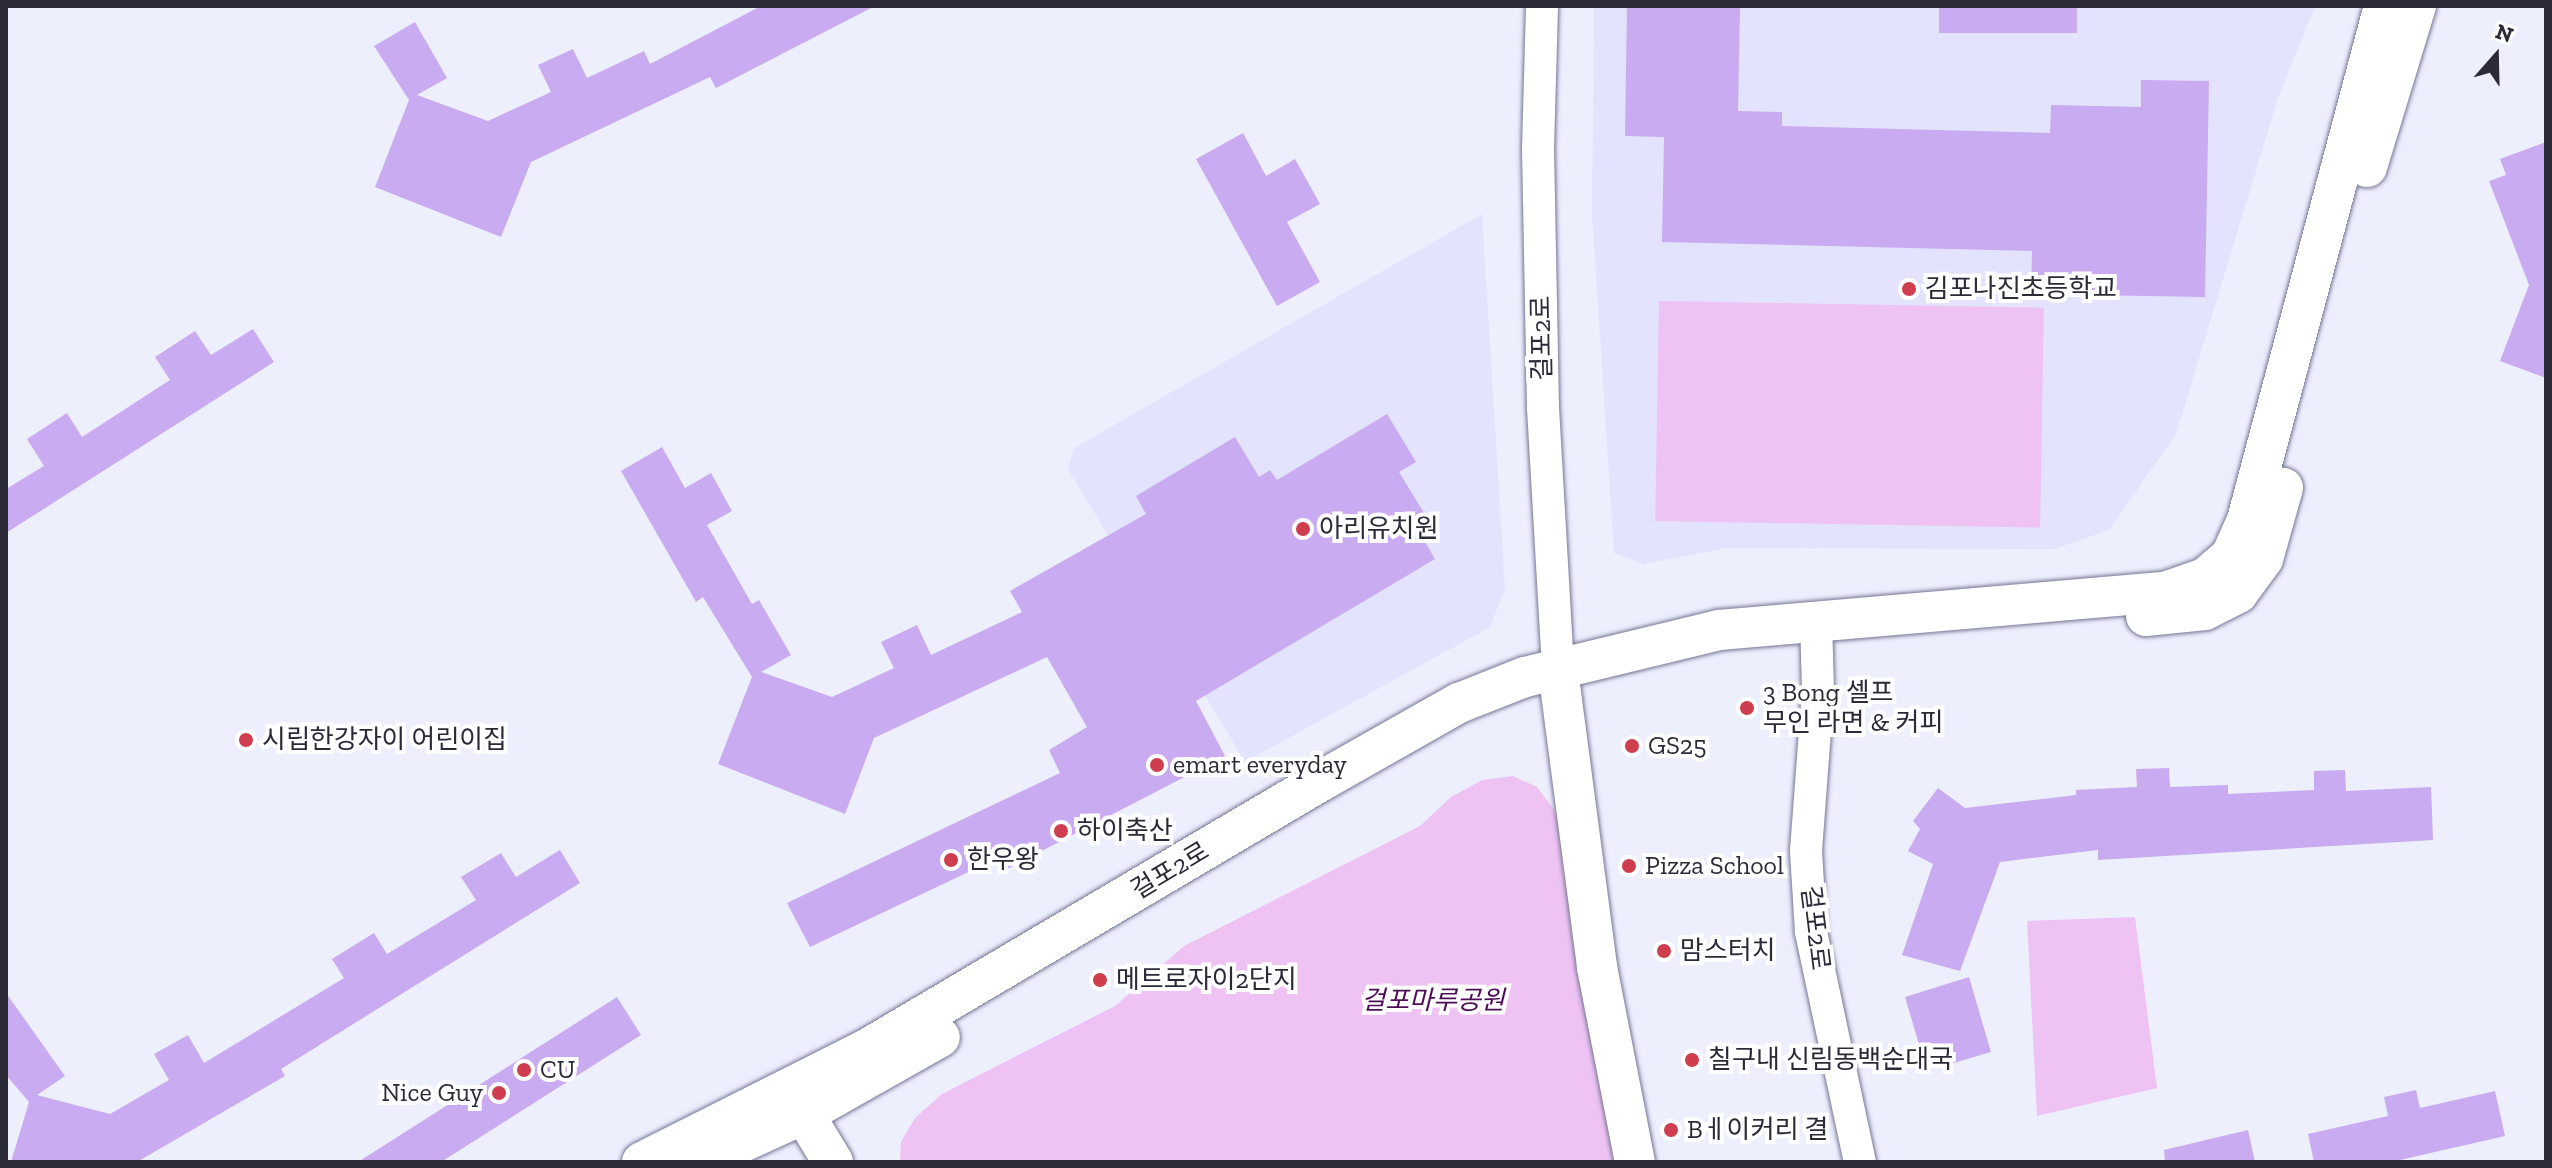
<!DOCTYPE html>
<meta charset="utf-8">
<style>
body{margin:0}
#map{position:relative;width:2552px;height:1168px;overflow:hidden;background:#eeeffd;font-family:"Zilla Slab","Noto Sans KR",serif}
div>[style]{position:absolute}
.built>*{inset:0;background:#e3e3fd}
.green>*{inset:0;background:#eec3f4;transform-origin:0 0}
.building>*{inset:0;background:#c8abf0;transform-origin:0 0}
.roads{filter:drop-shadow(0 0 2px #757695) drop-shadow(0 0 2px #757695)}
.minor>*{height:32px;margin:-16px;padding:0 16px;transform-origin:16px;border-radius:16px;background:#fff}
.tertiary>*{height:40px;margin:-20px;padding:0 20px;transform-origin:20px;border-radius:20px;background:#fff}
.dots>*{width:22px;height:22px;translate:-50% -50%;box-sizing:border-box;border:4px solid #fefefe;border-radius:50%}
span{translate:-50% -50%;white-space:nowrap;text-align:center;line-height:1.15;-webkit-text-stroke:8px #fefefe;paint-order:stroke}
.poi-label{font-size:26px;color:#2b2b38}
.left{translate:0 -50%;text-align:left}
.right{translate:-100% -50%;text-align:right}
.street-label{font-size:26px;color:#2b2b38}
.park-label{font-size:26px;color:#4c0c56;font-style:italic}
.frame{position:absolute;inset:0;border:8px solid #2b2b38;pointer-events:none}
.north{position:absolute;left:2456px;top:16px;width:80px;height:80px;-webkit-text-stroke:6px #fefefe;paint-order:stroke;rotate:20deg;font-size:22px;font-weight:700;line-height:32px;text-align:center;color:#2b2b38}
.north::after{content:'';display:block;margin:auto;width:28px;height:36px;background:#2b2b38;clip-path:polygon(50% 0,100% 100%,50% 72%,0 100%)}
</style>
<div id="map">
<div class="built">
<i style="clip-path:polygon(1594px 6px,2315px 6px,2278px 98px,2176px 434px,2109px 530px,2054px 549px,1727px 548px,1643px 564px,1614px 553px,1592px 215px)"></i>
<i style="clip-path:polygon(1482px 214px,1505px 589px,1490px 627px,1245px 762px,1068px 469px,1074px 448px)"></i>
</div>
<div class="green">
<i style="left:1659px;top:301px;width:385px;height:220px;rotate:1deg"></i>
<i style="clip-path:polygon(1513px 776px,1537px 787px,1553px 808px,1570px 850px,1624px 1162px,900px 1162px,901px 1142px,915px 1118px,942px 1094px,1115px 1006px,1184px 946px,1420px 826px,1451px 797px,1482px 780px)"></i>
<i style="clip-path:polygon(2135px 917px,2157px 1088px,2037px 1116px,2027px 921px)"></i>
</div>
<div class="building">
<i style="clip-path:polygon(761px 6px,875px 6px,716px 88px,710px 77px,531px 162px,501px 237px,375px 187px,409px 100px,374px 46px,415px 22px,447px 78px,417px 95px,488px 121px,551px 92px,538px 65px,573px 49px,587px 78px,644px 51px,650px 64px)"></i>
<i style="clip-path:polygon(1627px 6px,1740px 6px,1738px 111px,1782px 112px,1782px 126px,2050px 133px,2051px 105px,2141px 107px,2141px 80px,2209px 81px,2205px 297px,2031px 294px,2032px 251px,1662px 242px,1664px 137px,1625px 136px)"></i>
<i style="left:1939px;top:6px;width:138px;height:27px"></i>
<i style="clip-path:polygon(1243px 133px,1266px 176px,1295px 159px,1320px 204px,1287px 222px,1320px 282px,1277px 306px,1196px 159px)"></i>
<i style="clip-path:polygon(2546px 142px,2546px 378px,2500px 361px,2529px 285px,2489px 181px,2506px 175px,2500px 159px)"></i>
<i style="clip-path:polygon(253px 329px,274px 362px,6px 533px,6px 489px,44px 466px,27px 439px,67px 413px,82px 437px,170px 380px,155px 357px,195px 331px,211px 355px)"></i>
<i style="clip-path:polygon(1387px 414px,1416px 462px,1399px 472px,1432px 526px,1420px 533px,1435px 559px,1196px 701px,1225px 756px,1005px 870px,996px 859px,810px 947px,787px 903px,1060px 773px,1049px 750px,1087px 727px,1047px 657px,874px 738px,845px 814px,718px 764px,752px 677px,703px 597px,696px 602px,621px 471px,662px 447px,685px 488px,711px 473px,732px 511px,707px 525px,752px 604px,759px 600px,791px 655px,761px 672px,832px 697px,894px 668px,881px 642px,917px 625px,931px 655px,1022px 612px,1010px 591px,1146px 514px,1136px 496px,1235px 437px,1259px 477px,1270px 470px,1277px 480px)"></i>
<i style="clip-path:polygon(2169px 768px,2170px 787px,2228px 785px,2228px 794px,2314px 790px,2314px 771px,2345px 770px,2346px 791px,2431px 787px,2433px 840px,2098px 860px,2098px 850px,2000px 862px,1960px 971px,1902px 955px,1933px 864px,1908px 851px,1920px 829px,1913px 821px,1938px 788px,1965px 808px,2076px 795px,2076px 790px,2137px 787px,2136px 769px)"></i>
<i style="clip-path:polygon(560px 850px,580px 883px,281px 1069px,285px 1076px,137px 1162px,11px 1162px,29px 1102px,6px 1075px,6px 993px,65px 1076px,37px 1095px,110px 1114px,169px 1080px,154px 1054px,188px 1035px,204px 1063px,344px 978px,332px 959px,374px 933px,387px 954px,476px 900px,461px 877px,501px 853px,516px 877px)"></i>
<i style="clip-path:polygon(1969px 977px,1991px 1052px,1947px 1065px,1941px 1045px,1921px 1051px,1905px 997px)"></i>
<i style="clip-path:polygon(617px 997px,641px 1035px,441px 1162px,358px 1162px)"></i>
<i style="clip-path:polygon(2416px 1090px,2420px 1108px,2495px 1091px,2505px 1136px,2391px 1162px,2314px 1162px,2308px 1134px,2388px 1116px,2384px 1097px)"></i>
<i style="clip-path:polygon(2248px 1130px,2255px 1162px,2165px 1162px,2164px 1150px)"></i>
</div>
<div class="roads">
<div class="minor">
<i style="left:1542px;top:6px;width:142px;rotate:91.6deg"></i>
<i style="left:1538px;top:148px;width:260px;rotate:88.9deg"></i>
<i style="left:1543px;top:408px;width:262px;rotate:86.7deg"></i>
<i style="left:1816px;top:619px;width:72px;rotate:88.4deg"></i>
<i style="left:1818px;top:691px;width:160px;rotate:94.3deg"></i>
<i style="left:1806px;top:851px;width:81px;rotate:86.5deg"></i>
<i style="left:1811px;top:932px;width:235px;rotate:78deg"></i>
</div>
<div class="tertiary">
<i style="left:2367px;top:167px;width:168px;rotate:-73.1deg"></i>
<i style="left:2146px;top:616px;width:59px;rotate:-5.8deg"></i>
<i style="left:2205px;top:610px;width:37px;rotate:-27deg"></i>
<i style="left:2238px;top:593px;width:42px;rotate:-53.7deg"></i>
<i style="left:2263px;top:559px;width:74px;rotate:-74.3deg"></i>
<i style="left:1558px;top:670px;width:300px;rotate:82.5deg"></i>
<i style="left:1597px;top:967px;width:199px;rotate:79deg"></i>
<i style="left:791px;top:1093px;width:81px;rotate:58.7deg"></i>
<i style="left:642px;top:1162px;width:252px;rotate:-26.7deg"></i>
<i style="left:867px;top:1049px;width:527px;rotate:-30.55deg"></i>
<i style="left:1321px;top:781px;width:159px;rotate:-29.5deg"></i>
<i style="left:1459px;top:703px;width:71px;rotate:-21.5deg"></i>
<i style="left:1525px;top:677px;width:200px;rotate:-13.6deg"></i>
<i style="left:1719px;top:630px;width:448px;rotate:-4.9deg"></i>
<i style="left:2165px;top:592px;width:42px;rotate:-19.3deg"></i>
<i style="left:2205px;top:578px;width:34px;rotate:-40deg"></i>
<i style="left:2231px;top:556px;width:39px;rotate:-66deg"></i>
<i style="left:2247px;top:520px;width:532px;rotate:-75.08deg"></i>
<i style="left:699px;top:1162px;width:115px;rotate:-24.6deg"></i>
<i style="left:804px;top:1114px;width:156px;rotate:-29.5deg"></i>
</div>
</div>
<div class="dots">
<i style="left:1909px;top:289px;background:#ce3e4f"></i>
<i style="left:1303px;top:529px;background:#ce3e4f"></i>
<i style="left:1747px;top:708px;background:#ce3e4f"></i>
<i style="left:246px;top:740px;background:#ce3e4f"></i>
<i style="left:1632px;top:746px;background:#ce3e4f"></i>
<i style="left:1157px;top:765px;background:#ce3e4f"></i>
<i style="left:1061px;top:831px;background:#ce3e4f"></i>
<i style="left:951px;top:860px;background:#ce3e4f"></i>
<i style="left:1629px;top:866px;background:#ce3e4f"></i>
<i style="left:1664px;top:951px;background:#ce3e4f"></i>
<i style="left:1100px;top:980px;background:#ce3e4f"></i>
<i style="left:1692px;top:1060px;background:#ce3e4f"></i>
<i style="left:524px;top:1070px;background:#ce3e4f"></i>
<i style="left:499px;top:1093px;background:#ce3e4f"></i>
<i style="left:1671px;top:1130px;background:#ce3e4f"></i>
</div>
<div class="poi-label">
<span class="left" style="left:1925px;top:289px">김포나진초등학교</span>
<span class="left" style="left:1319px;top:529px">아리유치원</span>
<span class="left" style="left:1763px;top:708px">3 Bong 셀프<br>무인 라면 &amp; 커피</span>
<span class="left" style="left:262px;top:740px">시립한강자이 어린이집</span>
<span class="left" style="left:1648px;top:746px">GS25</span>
<span class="left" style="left:1173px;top:765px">emart everyday</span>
<span class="left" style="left:1077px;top:831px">하이축산</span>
<span class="left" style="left:967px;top:860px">한우왕</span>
<span class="left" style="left:1645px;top:866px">Pizza School</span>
<span class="left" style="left:1680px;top:951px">맘스터치</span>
<span class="left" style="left:1116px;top:980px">메트로자이2단지</span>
<span class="left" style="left:1708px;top:1060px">칠구내 신림동백순대국</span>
<span class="left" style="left:540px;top:1070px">CU</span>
<span class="right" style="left:483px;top:1093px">Nice Guy</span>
<span class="left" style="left:1687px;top:1130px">Bㅔ이커리 결</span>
</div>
<div class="street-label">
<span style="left:1542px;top:338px;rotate:-91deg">걸포2로</span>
<span style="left:1170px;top:871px;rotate:-31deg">걸포2로</span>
<span style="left:1815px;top:928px;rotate:83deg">걸포2로</span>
</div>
<div class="park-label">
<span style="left:1433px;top:1001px">걸포마루공원</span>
</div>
<div class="frame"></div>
<div class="north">N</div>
</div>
